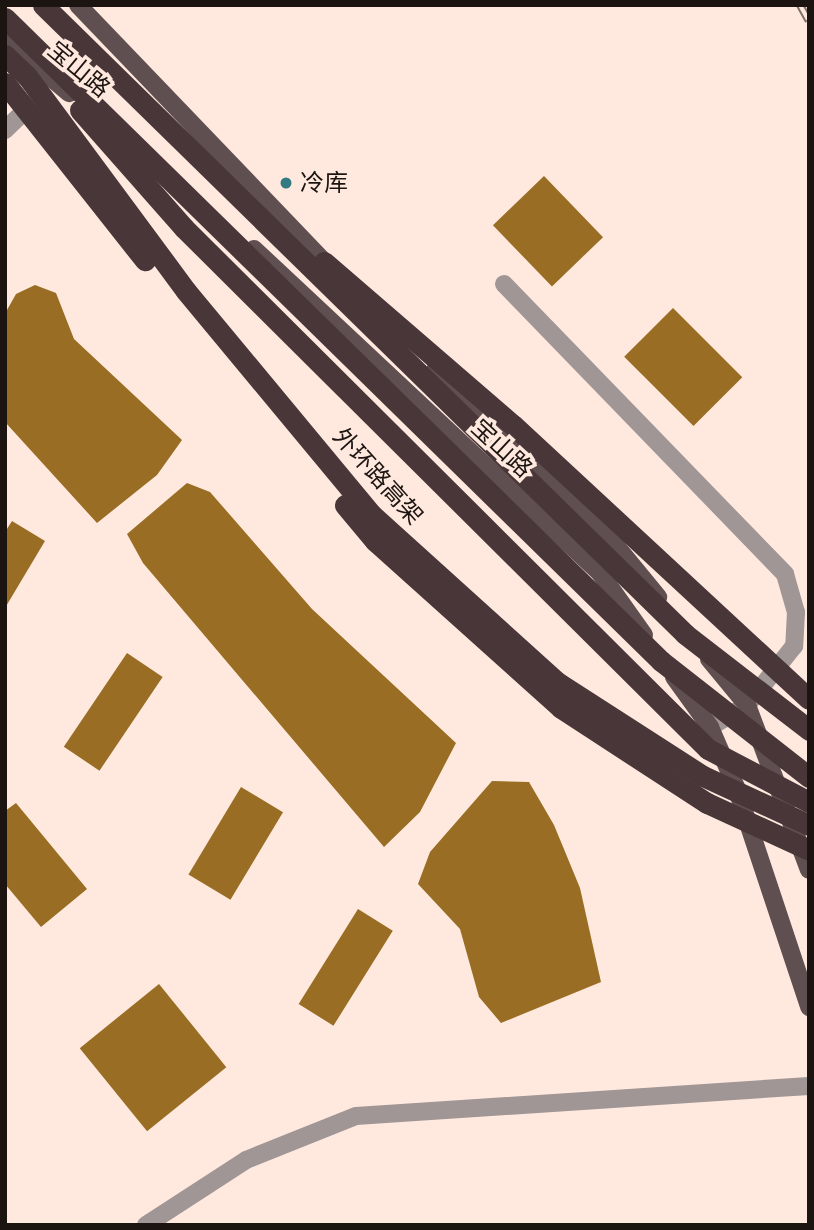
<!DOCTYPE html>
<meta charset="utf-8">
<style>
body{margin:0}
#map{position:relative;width:814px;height:1230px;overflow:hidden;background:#ffe9df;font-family:Raleway,"Noto Sans SC",sans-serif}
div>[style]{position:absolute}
.building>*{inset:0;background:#996d23;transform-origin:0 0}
.minor>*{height:18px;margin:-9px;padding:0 9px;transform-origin:9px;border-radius:9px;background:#a09696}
.major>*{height:18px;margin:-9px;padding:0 9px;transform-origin:9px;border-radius:9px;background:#604f50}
.highway>*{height:21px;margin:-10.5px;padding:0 10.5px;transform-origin:10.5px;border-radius:10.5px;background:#493638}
.rail>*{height:8px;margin-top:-4px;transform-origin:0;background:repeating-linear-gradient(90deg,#ffe9df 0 16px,#7f726b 0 32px);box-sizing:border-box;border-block:2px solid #7f726b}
.dots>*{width:19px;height:19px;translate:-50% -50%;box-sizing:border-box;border:4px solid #ffe9df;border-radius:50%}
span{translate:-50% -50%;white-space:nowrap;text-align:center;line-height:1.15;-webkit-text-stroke:7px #ffe9df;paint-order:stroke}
.street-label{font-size:24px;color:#1b1410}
.poi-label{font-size:24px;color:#1b1410}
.left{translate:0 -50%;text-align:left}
.frame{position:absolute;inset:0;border:7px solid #1b1410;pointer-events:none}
</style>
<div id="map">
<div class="building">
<i style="left:544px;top:176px;width:85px;height:71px;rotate:46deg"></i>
<i style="clip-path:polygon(35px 285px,56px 293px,74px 339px,182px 440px,157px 475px,97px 523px,5px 422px,7px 310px,16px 294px)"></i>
<i style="left:673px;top:308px;width:98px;height:69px;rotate:45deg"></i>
<i style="clip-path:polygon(187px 483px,210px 492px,312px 609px,456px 743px,420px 812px,384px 847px,143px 563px,127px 534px)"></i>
<i style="clip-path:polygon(12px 521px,45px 541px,5px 608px,5px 532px)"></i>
<i style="left:127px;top:653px;width:43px;height:113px;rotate:34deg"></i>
<i style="clip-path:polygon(492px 781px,529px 782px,554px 825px,580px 888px,601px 982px,501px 1023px,479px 997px,460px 929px,418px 884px,430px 852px)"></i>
<i style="left:241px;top:787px;width:49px;height:102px;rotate:31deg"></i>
<i style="clip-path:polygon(16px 803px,87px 889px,41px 927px,5px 884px,5px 811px)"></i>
<i style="left:358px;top:909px;width:41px;height:112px;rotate:32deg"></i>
<i style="left:159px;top:984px;width:107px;height:102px;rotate:51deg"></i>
</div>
<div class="minor">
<i style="left:5px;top:130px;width:42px;rotate:-44deg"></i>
<i style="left:504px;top:284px;width:404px;rotate:45.9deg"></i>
<i style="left:785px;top:574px;width:40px;rotate:74deg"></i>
<i style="left:796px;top:612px;width:34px;rotate:93deg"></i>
<i style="left:794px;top:646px;width:75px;rotate:128.5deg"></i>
<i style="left:747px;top:705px;width:43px;rotate:149.3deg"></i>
<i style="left:146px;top:1225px;width:119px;rotate:-33deg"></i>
<i style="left:246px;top:1160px;width:118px;rotate:-21.8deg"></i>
<i style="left:356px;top:1116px;width:454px;rotate:-3.8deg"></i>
</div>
<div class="major">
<i style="left:78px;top:5px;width:367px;rotate:46.2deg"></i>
<i style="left:5px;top:39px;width:84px;rotate:40.2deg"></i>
<i style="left:254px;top:249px;width:474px;rotate:43.1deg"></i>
<i style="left:600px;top:573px;width:76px;rotate:54.6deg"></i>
<i style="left:435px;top:370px;width:254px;rotate:44.2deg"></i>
<i style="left:617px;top:547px;width:65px;rotate:50.6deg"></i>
<i style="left:709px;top:659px;width:60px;rotate:50.4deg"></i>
<i style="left:747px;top:705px;width:176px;rotate:69.4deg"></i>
<i style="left:674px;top:677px;width:62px;rotate:54.2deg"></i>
<i style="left:710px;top:727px;width:65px;rotate:66.6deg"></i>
<i style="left:736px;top:787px;width:232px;rotate:71.6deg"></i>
</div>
<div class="highway">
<i style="left:43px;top:5px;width:899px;rotate:44.41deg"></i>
<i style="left:685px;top:634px;width:157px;rotate:37.7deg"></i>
<i style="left:5px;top:18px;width:919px;rotate:44.43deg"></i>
<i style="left:661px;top:661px;width:188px;rotate:38.1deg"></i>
<i style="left:5px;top:55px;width:30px;rotate:44deg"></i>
<i style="left:27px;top:76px;width:267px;rotate:53.5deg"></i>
<i style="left:186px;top:291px;width:290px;rotate:50.3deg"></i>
<i style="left:371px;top:514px;width:251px;rotate:42.1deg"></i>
<i style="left:557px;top:682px;width:174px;rotate:32.8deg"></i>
<i style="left:703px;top:776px;width:117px;rotate:24.8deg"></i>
<i style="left:5px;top:83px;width:226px;rotate:51.7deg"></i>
<i style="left:80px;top:110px;width:157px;rotate:48.6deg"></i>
<i style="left:184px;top:228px;width:739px;rotate:44.84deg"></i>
<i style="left:708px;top:749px;width:114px;rotate:27.7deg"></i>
<i style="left:324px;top:262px;width:250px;rotate:40.8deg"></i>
<i style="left:513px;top:425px;width:403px;rotate:42.8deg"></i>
<i style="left:345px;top:505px;width:47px;rotate:50.2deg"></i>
<i style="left:375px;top:541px;width:250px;rotate:41.9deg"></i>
<i style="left:561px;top:708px;width:174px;rotate:33.1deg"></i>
<i style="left:707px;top:803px;width:112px;rotate:24.7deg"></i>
</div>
<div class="rail">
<i style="left:800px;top:5px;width:18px;rotate:61deg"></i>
</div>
<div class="dots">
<i style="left:286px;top:183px;background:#337b83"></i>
</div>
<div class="street-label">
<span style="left:79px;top:69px;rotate:40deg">宝山路</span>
<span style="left:502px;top:448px;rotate:43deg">宝山路</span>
<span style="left:378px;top:476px;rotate:48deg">外环路高架</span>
</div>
<div class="poi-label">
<span class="left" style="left:300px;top:183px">冷库</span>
</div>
<div class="frame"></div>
</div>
